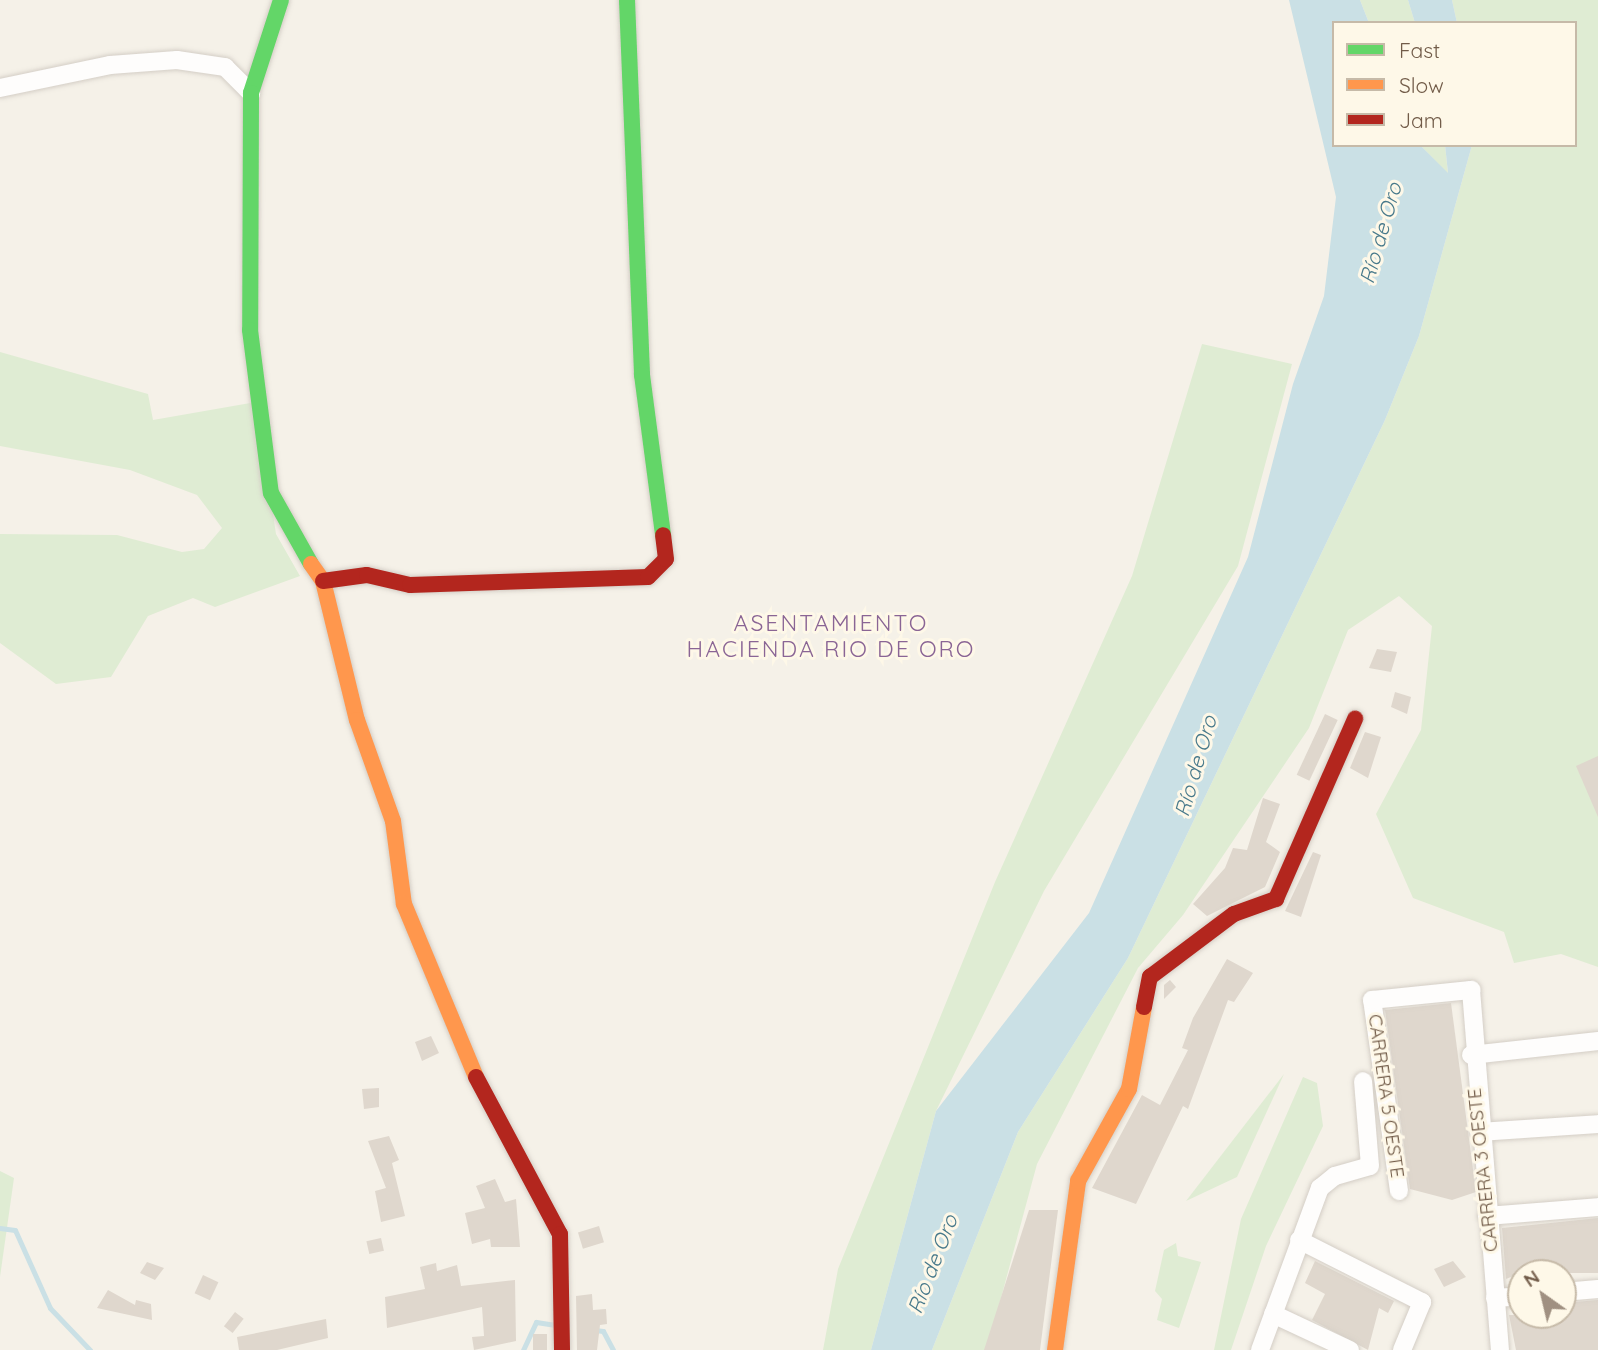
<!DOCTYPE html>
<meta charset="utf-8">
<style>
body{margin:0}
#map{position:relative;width:1598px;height:1350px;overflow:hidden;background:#f5f1e8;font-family:Quicksand,sans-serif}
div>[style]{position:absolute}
.green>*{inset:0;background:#dfecd3}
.water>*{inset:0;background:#cae0e5}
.stream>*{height:5px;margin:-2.5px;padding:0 2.5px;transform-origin:2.5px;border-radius:2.5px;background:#cae0e5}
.building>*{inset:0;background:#dfd7cd;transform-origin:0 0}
.roads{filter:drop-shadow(0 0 2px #d4cec6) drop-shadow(0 0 2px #d4cec6)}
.street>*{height:18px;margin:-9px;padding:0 9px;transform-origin:9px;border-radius:9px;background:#fefdfc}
.fast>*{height:16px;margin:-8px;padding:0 8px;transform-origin:8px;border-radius:8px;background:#63d668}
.slow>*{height:16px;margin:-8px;padding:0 8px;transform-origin:8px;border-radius:8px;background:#ff974d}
.jam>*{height:16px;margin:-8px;padding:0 8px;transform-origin:8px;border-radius:8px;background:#b3261e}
span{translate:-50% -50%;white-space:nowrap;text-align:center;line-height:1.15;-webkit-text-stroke:6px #fef8e8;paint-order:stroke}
.street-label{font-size:19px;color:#725c49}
.water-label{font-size:21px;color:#47798b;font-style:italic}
.quarter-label{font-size:23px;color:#8a6595;letter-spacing:2px}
.legend{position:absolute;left:1332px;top:21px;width:245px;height:126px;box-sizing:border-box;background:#fef8e8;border:2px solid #c6baa8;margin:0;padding:9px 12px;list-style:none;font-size:21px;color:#725c49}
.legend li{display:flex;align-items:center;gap:14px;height:35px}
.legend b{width:35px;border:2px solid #c6baa8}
.north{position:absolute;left:1507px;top:1259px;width:70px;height:70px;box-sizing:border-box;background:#fef8e8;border:2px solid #c6baa8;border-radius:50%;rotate:326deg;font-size:19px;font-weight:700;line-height:28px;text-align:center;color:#725c49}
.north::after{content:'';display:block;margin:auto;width:24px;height:32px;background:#a09081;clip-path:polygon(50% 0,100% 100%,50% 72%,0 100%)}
</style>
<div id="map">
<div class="green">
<i style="clip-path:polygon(1360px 0,1408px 0,1415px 23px,1369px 23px)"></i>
<i style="clip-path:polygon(1452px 0,1598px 0,1598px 967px,1561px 954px,1514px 963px,1504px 932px,1413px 898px,1376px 814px,1421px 730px,1432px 626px,1399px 596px,1348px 630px,1309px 728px,1183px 915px,1138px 968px,1037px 1164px,987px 1350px,932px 1350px,1018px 1132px,1128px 958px,1385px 420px,1419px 336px,1472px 145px,1575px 145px,1575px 23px,1457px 23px)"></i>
<i style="clip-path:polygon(1420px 145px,1445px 145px,1448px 174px)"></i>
<i style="clip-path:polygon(1202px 344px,1292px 364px,1238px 566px,1044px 891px,936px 1111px,871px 1350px,823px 1350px,838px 1269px,995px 882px,1132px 576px)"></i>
<i style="clip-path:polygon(0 352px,148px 394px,153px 420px,256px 402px,276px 534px,300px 576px,215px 607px,193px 598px,148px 616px,111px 677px,56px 684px,0 643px,0 534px,117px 535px,182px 552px,204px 549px,222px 528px,197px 495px,130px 470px,0 446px)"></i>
<i style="clip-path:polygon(1284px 1074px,1237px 1177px,1186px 1201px)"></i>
<i style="clip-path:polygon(1303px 1077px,1317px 1083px,1323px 1126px,1266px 1246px,1231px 1350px,1214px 1350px,1241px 1219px)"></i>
<i style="clip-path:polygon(0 1171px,14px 1178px,0 1277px)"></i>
<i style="clip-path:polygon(1176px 1243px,1178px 1256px,1201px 1262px,1179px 1328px,1157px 1320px,1162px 1299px,1155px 1291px,1164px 1250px)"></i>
</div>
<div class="water">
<i style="clip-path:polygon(1289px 0,1360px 0,1369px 23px,1334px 23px,1334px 145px,1420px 145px,1448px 173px,1445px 145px,1472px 145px,1419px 336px,1385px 420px,1128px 958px,1018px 1132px,932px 1350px,871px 1350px,936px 1111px,1089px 913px,1248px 557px,1293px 384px,1324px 296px,1336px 197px)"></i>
<i style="clip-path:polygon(1408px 0,1452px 0,1457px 23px,1415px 23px)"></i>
</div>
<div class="stream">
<i style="left:0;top:1228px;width:15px;rotate:8deg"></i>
<i style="left:15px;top:1230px;width:85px;rotate:65.8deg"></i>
<i style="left:50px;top:1308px;width:58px;rotate:46.4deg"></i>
<i style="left:595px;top:1330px;width:8px;rotate:7deg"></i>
<i style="left:603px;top:1331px;width:21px;rotate:62deg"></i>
<i style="left:523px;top:1350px;width:31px;rotate:-65deg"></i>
<i style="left:536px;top:1322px;width:18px;rotate:9deg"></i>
</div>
<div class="building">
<i style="clip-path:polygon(1377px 649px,1397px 652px,1391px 672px,1369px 668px)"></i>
<i style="clip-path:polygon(1395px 692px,1411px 697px,1407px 714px,1391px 707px)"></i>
<i style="left:1325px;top:714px;width:14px;height:67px;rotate:25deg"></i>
<i style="clip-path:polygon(1365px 732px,1381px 737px,1368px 778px,1350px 768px)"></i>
<i style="clip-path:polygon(1598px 756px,1598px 817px,1576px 766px)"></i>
<i style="clip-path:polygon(1263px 798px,1280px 804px,1266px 842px,1280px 852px,1265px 887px,1207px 916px,1193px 904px,1225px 868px,1233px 848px,1247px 850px)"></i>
<i style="clip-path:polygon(1313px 852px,1321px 855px,1301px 917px,1285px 911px)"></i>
<i style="clip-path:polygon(1227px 959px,1253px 973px,1234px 1002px,1228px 1000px,1188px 1109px,1183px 1106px,1136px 1204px,1092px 1188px,1142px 1095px,1160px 1105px,1188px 1050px,1182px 1048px,1193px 1018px)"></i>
<i style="clip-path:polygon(1170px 980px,1176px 987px,1164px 999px,1164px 985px)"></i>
<i style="clip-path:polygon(1451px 1003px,1476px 1192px,1452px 1200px,1410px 1189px,1385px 1010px)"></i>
<i style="clip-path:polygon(431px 1036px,439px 1053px,422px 1061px,415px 1042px)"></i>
<i style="clip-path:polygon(379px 1088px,379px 1107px,364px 1109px,362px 1089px)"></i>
<i style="clip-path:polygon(389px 1136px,399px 1160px,392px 1163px,405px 1216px,381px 1222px,375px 1191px,386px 1188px,368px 1141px)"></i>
<i style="clip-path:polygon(495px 1179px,505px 1202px,516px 1199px,520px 1247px,491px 1247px,490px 1239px,472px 1244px,465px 1213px,485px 1208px,476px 1186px)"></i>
<i style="clip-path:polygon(1029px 1210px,1058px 1210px,1040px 1350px,984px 1350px)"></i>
<i style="clip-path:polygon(1598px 1218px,1598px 1273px,1521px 1273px,1506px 1279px,1502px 1228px)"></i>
<i style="left:599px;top:1226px;width:17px;height:22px;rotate:73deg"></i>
<i style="left:381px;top:1238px;width:13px;height:15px;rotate:77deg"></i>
<i style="clip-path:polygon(1315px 1261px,1394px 1301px,1388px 1313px,1379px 1308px,1368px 1350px,1312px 1320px,1325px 1294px,1305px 1283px)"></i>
<i style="clip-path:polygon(1453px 1261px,1466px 1277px,1444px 1287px,1434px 1269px)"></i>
<i style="clip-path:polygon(147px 1262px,164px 1268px,155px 1280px,140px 1273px)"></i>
<i style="clip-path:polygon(436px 1263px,437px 1271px,457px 1265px,461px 1286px,515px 1280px,516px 1341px,474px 1350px,472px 1337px,484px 1336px,482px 1307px,387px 1328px,385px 1297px,425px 1289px,420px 1267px)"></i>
<i style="left:203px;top:1275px;width:17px;height:20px;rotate:25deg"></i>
<i style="clip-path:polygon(108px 1290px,135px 1305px,136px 1300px,151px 1304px,152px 1320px,97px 1308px)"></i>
<i style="clip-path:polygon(592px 1294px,593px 1310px,606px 1309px,607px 1324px,600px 1325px,597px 1350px,577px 1350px,576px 1296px)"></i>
<i style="clip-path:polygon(1598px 1300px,1598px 1350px,1516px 1350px,1509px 1315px,1563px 1315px,1563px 1303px)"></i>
<i style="left:235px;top:1312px;width:11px;height:18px;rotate:38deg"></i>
<i style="clip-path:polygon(326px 1319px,328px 1338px,277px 1350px,239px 1350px,237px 1337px)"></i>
<i style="left:533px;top:1334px;width:14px;height:16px"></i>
</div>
<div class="roads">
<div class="street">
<i style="left:0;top:88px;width:112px;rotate:-11.8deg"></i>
<i style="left:110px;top:65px;width:67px;rotate:-4.3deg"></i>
<i style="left:177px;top:60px;width:49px;rotate:8.3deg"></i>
<i style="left:225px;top:67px;width:37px;rotate:45deg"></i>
<i style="left:1471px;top:1055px;width:128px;rotate:-6.3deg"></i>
<i style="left:1479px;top:1132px;width:119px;rotate:-3.8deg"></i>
<i style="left:1399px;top:1191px;width:193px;rotate:-98deg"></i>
<i style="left:1372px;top:1000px;width:100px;rotate:-5.8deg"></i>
<i style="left:1471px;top:990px;width:361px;rotate:85.4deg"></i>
<i style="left:1487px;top:1216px;width:111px;rotate:-4.6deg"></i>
<i style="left:1299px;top:1240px;width:138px;rotate:26.8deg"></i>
<i style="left:1422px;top:1302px;width:52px;rotate:112.6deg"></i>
<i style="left:1563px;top:1292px;width:35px;rotate:-5deg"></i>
<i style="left:1495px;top:1298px;width:26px;rotate:-4deg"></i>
<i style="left:1273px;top:1314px;width:85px;rotate:25.1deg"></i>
<i style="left:1260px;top:1350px;width:173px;rotate:-69.7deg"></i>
<i style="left:1320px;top:1188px;width:19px;rotate:-39deg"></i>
<i style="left:1335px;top:1176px;width:36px;rotate:-16deg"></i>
<i style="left:1370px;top:1166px;width:85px;rotate:-94.7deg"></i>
</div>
<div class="fast">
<i style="left:281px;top:0;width:98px;rotate:107.9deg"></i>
<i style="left:251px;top:93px;width:237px;rotate:90.2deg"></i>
<i style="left:250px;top:330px;width:164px;rotate:82.7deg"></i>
<i style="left:271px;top:493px;width:81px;rotate:60.6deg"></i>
<i style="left:627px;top:0;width:375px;rotate:87.7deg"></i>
<i style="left:642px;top:375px;width:161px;rotate:82.5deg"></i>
</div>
<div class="slow">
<i style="left:311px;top:564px;width:21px;rotate:55deg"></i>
<i style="left:323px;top:581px;width:143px;rotate:76.3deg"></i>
<i style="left:357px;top:720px;width:107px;rotate:70.4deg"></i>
<i style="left:393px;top:821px;width:84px;rotate:82.5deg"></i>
<i style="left:404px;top:904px;width:187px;rotate:67.4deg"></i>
<i style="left:1055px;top:1350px;width:171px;rotate:-82.2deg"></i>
<i style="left:1078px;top:1181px;width:105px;rotate:-61deg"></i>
<i style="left:1129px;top:1089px;width:83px;rotate:-79.6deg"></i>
</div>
<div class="jam">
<i style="left:323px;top:581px;width:44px;rotate:-7.8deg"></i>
<i style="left:367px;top:575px;width:44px;rotate:13.1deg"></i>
<i style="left:410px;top:585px;width:238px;rotate:-1.9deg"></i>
<i style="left:648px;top:577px;width:25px;rotate:-45deg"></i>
<i style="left:666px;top:559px;width:24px;rotate:-97deg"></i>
<i style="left:1144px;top:1007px;width:31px;rotate:-79deg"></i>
<i style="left:1150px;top:977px;width:105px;rotate:-36.9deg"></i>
<i style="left:1234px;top:914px;width:45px;rotate:-19.7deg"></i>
<i style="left:1276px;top:899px;width:197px;rotate:-66.3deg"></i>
<i style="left:476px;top:1077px;width:178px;rotate:61.9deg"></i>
<i style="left:560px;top:1234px;width:116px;rotate:89deg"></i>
</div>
</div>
<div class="street-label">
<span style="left:1386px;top:1096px;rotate:82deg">CARRERA 5 OESTE</span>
<span style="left:1483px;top:1170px;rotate:-96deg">CARRERA 3 OESTE</span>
</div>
<div class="water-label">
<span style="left:1380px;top:233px;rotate:-74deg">Río de Oro</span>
<span style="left:1195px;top:766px;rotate:-74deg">Río de Oro</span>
<span style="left:932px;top:1264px;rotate:-69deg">Río de Oro</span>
</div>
<div class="quarter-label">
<span style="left:831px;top:636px">ASENTAMIENTO<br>HACIENDA RIO DE ORO</span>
</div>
<ul class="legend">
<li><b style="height:9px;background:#63d668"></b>Fast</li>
<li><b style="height:9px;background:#ff974d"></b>Slow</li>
<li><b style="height:9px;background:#b3261e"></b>Jam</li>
</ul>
<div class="north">N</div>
</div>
